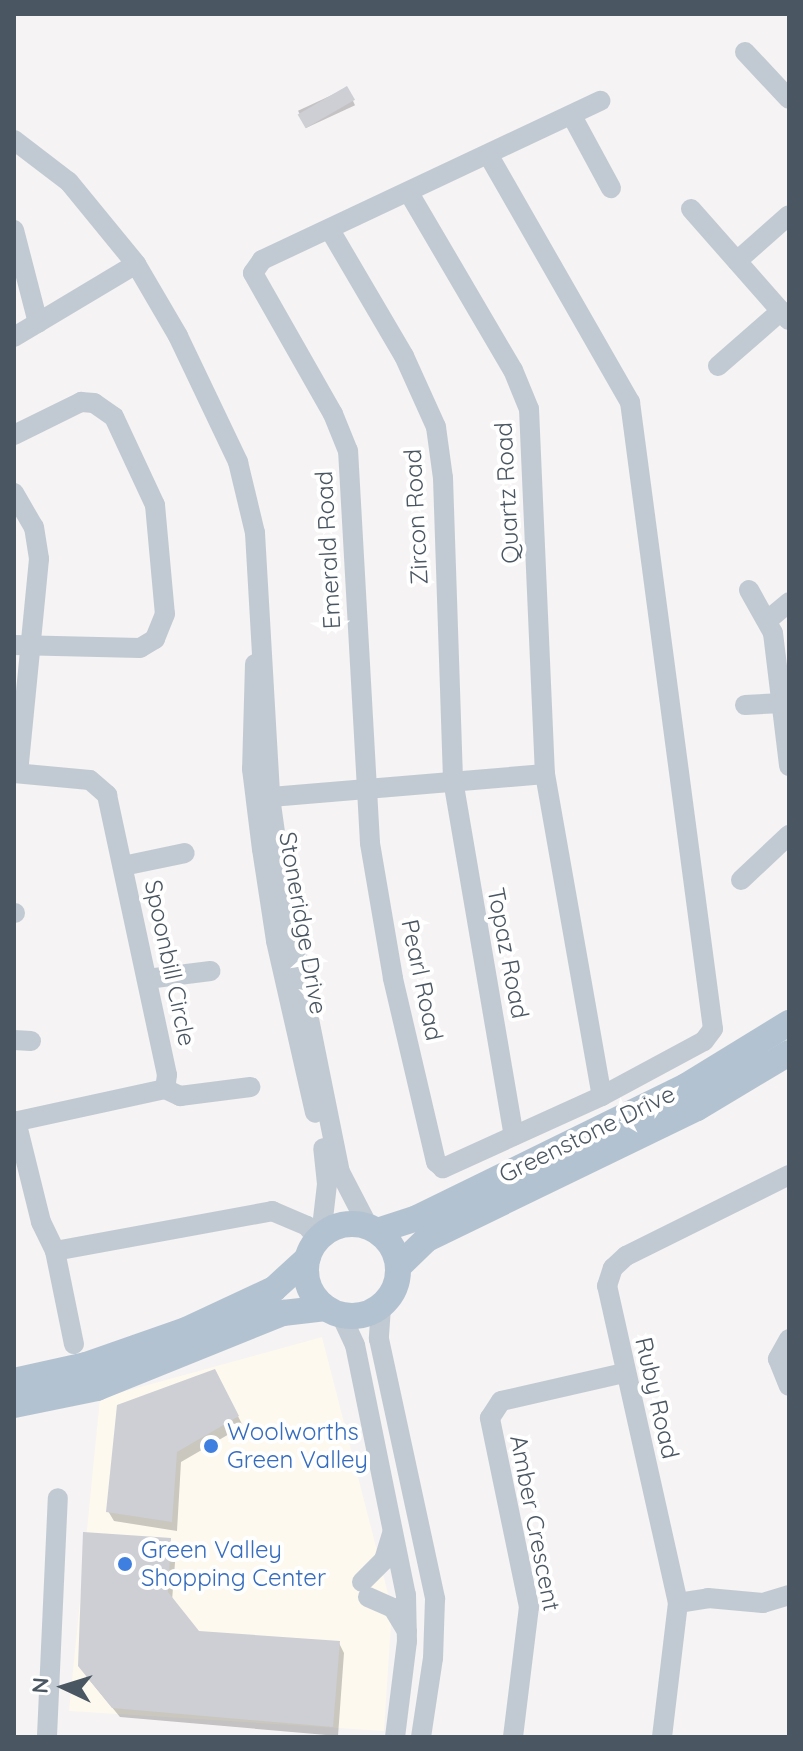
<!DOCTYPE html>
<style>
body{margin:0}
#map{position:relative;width:803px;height:1751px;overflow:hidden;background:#f5f3f3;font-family:Quicksand,sans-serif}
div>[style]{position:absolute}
.commercial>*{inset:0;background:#fdf9ef}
.shadow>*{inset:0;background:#0003;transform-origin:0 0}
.building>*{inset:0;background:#cdcfd5;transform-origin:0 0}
.minor>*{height:20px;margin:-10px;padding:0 10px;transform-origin:10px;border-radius:10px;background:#c1cad2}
.major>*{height:26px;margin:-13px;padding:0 13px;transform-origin:13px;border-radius:13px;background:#b3c2d1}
.major>.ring{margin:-13px;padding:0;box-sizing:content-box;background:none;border:26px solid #b3c2d1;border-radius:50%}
.dots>*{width:22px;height:22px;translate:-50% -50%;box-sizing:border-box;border:4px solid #fff;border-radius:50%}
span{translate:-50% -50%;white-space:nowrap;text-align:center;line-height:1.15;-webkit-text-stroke:8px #fff;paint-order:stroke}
.street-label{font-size:24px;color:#4a5661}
.shop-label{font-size:24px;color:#366cbe}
.left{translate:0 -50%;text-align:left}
.frame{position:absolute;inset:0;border:16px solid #4a5661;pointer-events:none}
.north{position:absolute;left:24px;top:1647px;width:80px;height:80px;-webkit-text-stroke:6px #fff;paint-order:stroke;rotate:274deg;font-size:22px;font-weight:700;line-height:32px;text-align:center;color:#4a5661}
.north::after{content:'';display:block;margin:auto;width:28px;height:36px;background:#4a5661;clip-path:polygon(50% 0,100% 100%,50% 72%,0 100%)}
</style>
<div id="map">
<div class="commercial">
<i style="clip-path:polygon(322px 1337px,392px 1609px,384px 1731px,69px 1711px,100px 1398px)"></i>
</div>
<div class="shadow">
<i style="left:347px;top:88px;width:19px;height:54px;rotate:65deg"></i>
<i style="clip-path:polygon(220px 1381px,243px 1426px,181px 1462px,177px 1531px,114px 1521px,108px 1511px)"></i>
<i style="clip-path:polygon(170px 1540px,176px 1550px,172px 1601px,198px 1633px,339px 1643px,344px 1653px,338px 1736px,120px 1717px,86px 1676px)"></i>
</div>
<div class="building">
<i style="left:347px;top:86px;width:16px;height:57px;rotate:60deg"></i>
<i style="clip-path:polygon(215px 1369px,239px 1416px,177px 1452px,172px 1522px,106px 1512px,117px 1405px)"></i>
<i style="clip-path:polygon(83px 1532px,171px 1538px,168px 1592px,199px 1631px,340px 1641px,333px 1727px,112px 1708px,78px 1666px)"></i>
</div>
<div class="minor">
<i style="left:745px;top:52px;width:64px;rotate:46.9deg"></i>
<i style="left:572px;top:116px;width:82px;rotate:61.6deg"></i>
<i style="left:14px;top:140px;width:69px;rotate:37.4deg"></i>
<i style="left:69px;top:182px;width:106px;rotate:50.7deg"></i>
<i style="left:136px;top:264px;width:83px;rotate:59.7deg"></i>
<i style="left:178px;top:336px;width:140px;rotate:64.5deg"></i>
<i style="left:238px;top:462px;width:73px;rotate:76.5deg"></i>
<i style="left:255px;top:533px;width:264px;rotate:86.7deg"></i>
<i style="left:270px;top:797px;width:94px;rotate:82deg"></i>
<i style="left:283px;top:890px;width:288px;rotate:78.6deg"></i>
<i style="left:340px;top:1172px;width:61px;rotate:62.6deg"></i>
<i style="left:489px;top:156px;width:284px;rotate:60.2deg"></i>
<i style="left:630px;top:402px;width:632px;rotate:82.46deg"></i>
<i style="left:713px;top:1029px;width:15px;rotate:127deg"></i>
<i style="left:704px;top:1041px;width:116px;rotate:151.7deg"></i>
<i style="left:602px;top:1096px;width:175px;rotate:155.6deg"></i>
<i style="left:443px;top:1168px;width:9px;rotate:-139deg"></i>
<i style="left:436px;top:1162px;width:189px;rotate:-103.2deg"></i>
<i style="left:393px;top:978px;width:137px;rotate:-99.7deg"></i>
<i style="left:370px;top:843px;width:393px;rotate:-93.2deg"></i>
<i style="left:348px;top:451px;width:40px;rotate:-112deg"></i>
<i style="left:333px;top:414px;width:162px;rotate:-119.6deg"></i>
<i style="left:253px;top:273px;width:16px;rotate:-55deg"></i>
<i style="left:262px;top:260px;width:374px;rotate:-25.2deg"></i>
<i style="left:409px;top:193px;width:205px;rotate:59.6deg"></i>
<i style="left:513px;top:370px;width:42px;rotate:67.7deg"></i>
<i style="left:529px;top:409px;width:365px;rotate:87.5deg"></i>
<i style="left:545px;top:774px;width:327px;rotate:80deg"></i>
<i style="left:691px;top:209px;width:148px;rotate:48.6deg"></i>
<i style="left:14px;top:230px;width:96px;rotate:75.5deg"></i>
<i style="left:330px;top:230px;width:146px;rotate:59.6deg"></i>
<i style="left:404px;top:356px;width:78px;rotate:65.7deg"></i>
<i style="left:436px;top:427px;width:51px;rotate:82.2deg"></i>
<i style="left:443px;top:478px;width:302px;rotate:88.1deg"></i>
<i style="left:453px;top:780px;width:361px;rotate:80.3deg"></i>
<i style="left:737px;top:261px;width:69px;rotate:-41.5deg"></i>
<i style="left:14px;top:337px;width:142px;rotate:-30.9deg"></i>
<i style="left:718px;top:366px;width:84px;rotate:-41.1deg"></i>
<i style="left:14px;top:435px;width:75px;rotate:-26.2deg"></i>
<i style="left:81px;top:402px;width:13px;rotate:4deg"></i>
<i style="left:94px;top:403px;width:24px;rotate:35deg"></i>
<i style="left:114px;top:417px;width:97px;rotate:65deg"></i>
<i style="left:155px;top:505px;width:109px;rotate:84.8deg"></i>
<i style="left:165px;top:614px;width:27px;rotate:112deg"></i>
<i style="left:155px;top:639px;width:17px;rotate:149deg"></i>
<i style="left:140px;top:648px;width:126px;rotate:-178.6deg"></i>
<i style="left:14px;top:493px;width:39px;rotate:60deg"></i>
<i style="left:34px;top:527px;width:32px;rotate:81deg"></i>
<i style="left:39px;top:559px;width:215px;rotate:95.6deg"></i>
<i style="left:749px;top:590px;width:49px;rotate:60.8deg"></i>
<i style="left:773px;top:633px;width:134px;rotate:83.1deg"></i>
<i style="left:769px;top:619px;width:26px;rotate:-40deg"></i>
<i style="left:255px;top:664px;width:105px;rotate:91.6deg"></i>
<i style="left:252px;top:769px;width:81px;rotate:82.9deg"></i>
<i style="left:262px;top:849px;width:93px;rotate:81.3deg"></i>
<i style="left:276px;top:941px;width:176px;rotate:77.2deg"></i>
<i style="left:745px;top:705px;width:38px;rotate:-3deg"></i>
<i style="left:14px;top:773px;width:76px;rotate:5.3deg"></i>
<i style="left:90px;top:780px;width:23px;rotate:41deg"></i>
<i style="left:107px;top:795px;width:286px;rotate:77.9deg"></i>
<i style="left:167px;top:1075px;width:14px;rotate:98deg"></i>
<i style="left:165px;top:1089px;width:155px;rotate:167.7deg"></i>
<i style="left:259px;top:798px;width:287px;rotate:-4.8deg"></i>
<i style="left:123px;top:866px;width:63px;rotate:-11.8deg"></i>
<i style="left:741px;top:880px;width:66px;rotate:-43.2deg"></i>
<i style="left:14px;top:913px;width:1px"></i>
<i style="left:147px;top:979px;width:64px;rotate:-7.2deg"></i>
<i style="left:14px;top:1040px;width:17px;rotate:3deg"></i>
<i style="left:165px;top:1089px;width:17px;rotate:25deg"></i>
<i style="left:180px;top:1096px;width:71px;rotate:-7.3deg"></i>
<i style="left:16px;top:1121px;width:104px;rotate:76.1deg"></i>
<i style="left:41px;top:1222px;width:32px;rotate:64deg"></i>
<i style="left:55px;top:1251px;width:95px;rotate:78.5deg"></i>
<i style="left:321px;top:1236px;width:52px;rotate:-83.4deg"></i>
<i style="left:327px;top:1184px;width:36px;rotate:-96deg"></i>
<i style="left:55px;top:1251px;width:221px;rotate:-10.4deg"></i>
<i style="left:272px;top:1211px;width:38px;rotate:23deg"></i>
<i style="left:307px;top:1226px;width:17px;rotate:50deg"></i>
<i style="left:381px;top:1307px;width:32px;rotate:94deg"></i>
<i style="left:379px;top:1339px;width:266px;rotate:77.8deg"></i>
<i style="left:435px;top:1599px;width:59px;rotate:91.9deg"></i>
<i style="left:433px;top:1658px;width:80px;rotate:98.6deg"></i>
<i style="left:341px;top:1315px;width:33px;rotate:65deg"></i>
<i style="left:355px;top:1345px;width:255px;rotate:78.5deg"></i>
<i style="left:406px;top:1595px;width:46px;rotate:88.8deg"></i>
<i style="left:407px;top:1641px;width:97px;rotate:97.1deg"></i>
<i style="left:789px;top:1339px;width:23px;rotate:119deg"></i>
<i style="left:778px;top:1359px;width:29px;rotate:68deg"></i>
<i style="left:362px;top:1582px;width:31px;rotate:-45deg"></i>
<i style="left:384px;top:1560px;width:28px;rotate:-73deg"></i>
<i style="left:368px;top:1597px;width:27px;rotate:24deg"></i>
<i style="left:393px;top:1608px;width:27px;rotate:59deg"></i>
<i style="left:678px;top:1603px;width:30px;rotate:-9deg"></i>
<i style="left:708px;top:1598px;width:55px;rotate:5.2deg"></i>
<i style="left:763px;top:1603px;width:27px;rotate:-17deg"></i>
<i style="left:47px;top:1736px;width:238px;rotate:-87.4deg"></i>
<i style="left:513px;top:1737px;width:131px;rotate:-83deg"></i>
<i style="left:529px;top:1607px;width:193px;rotate:-101.7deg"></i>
<i style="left:490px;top:1418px;width:20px;rotate:-57deg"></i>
<i style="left:501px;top:1401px;width:126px;rotate:-12.8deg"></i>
<i style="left:662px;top:1737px;width:135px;rotate:-83.2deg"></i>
<i style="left:678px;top:1603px;width:325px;rotate:-102.6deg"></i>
<i style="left:607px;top:1286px;width:19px;rotate:-72deg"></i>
<i style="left:613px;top:1268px;width:18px;rotate:-43deg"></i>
<i style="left:626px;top:1256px;width:182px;rotate:-26.4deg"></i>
</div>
<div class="major">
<i class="ring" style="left:306px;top:1224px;width:66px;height:66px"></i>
<i style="left:377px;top:1231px;width:42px;rotate:-18deg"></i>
<i style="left:417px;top:1218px;width:300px;rotate:-26.1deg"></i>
<i style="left:686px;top:1086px;width:121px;rotate:-31.5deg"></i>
<i style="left:398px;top:1267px;width:40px;rotate:-44deg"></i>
<i style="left:427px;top:1239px;width:300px;rotate:-25.9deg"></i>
<i style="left:697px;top:1108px;width:107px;rotate:-30.9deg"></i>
<i style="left:14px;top:1381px;width:74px;rotate:-12.5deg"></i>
<i style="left:86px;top:1365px;width:106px;rotate:-19.3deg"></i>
<i style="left:186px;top:1330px;width:97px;rotate:-25deg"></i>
<i style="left:274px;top:1289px;width:45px;rotate:-42.3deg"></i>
<i style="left:14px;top:1405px;width:85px;rotate:-11.6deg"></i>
<i style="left:97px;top:1388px;width:201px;rotate:-22deg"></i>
<i style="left:283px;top:1313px;width:43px;rotate:-6.6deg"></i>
</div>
<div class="dots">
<i style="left:211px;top:1446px;background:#3f7fe0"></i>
<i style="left:125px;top:1564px;background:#3f7fe0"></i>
</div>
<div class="street-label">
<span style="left:507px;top:493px;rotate:-93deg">Quartz Road</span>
<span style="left:416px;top:517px;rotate:-93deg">Zircon Road</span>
<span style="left:328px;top:550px;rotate:-93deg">Emerald Road</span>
<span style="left:303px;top:923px;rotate:80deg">Stoneridge Drive</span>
<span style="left:508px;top:953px;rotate:79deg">Topaz Road</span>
<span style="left:170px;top:963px;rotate:78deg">Spoonbill Circle</span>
<span style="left:422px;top:980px;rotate:78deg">Pearl Road</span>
<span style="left:587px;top:1134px;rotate:-26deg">Greenstone Drive</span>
<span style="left:657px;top:1398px;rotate:77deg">Ruby Road</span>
<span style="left:535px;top:1523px;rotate:79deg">Amber Crescent</span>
</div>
<div class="shop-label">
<span class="left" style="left:227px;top:1446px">Woolworths<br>Green Valley</span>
<span class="left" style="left:141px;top:1564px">Green Valley<br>Shopping Center</span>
</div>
<div class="frame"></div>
<div class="north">N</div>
</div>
